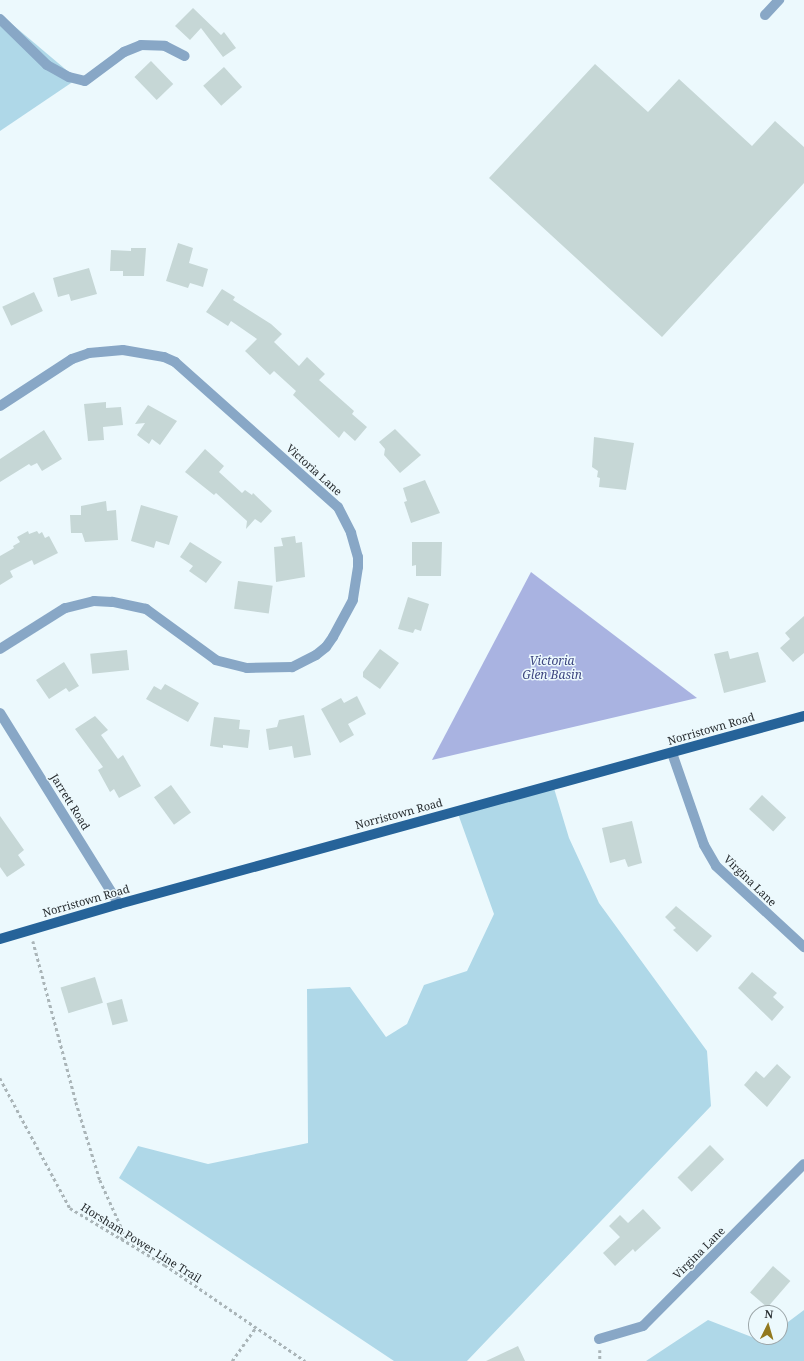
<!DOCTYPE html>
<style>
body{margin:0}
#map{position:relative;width:804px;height:1361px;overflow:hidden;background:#ecf9fd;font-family:"Noto Serif",serif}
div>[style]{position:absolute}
.green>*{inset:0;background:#afd8e8}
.water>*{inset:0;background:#a9b3e1}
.building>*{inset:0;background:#c6d7d6;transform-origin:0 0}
.path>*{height:2.5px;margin-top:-1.25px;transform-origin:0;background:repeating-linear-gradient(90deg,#aab5b8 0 3px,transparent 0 6px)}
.minor>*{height:10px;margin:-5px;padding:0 5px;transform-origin:5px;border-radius:5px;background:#88a7c6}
.major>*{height:10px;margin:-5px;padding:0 5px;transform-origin:5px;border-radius:5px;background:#266399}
span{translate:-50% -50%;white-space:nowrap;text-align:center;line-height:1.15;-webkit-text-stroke:3px #ecf9fd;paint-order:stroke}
.street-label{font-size:11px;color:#262b2e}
.water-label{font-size:12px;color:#3e4781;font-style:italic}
.north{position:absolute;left:748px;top:1305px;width:40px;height:40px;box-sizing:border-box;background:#ecf9fd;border:1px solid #9da7aa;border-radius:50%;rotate:5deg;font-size:11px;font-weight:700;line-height:16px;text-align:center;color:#262b2e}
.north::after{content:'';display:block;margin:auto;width:14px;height:18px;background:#92791f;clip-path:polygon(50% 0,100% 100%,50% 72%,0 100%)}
</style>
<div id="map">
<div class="green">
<i style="clip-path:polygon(0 14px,77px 79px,0 131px)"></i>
<i style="clip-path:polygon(553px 785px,569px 838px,599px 903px,707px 1051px,711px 1106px,467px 1361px,394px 1361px,119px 1178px,138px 1146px,208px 1164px,308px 1143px,307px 989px,350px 987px,386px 1037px,407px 1024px,424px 985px,467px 971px,494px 914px,457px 811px)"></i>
<i style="clip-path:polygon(804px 1310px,804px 1361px,646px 1361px,708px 1320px,762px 1341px,767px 1337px,780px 1337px,780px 1328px)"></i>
</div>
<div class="water">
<i style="clip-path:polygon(531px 572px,697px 698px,432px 760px)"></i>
</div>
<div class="building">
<i style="clip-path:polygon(193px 8px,221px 35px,224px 32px,236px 48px,223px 57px,201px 28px,190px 40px,175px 26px)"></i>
<i style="left:151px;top:61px;width:32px;height:23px;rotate:46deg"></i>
<i style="clip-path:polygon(595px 64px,648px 112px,679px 79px,752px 146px,775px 121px,804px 147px,804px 183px,662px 337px,489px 178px)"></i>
<i style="left:224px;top:67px;width:27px;height:28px;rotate:48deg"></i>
<i style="clip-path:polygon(178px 243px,193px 248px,189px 263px,208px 269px,203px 287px,190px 283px,188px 288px,166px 281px)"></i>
<i style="clip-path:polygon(131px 248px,146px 248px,144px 276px,123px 276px,123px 271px,110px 271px,111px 250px,131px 251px)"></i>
<i style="clip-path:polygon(89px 268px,97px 294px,71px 301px,69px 294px,58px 297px,53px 278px)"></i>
<i style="clip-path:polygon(222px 289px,235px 297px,233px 300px,271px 324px,282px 334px,274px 342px,299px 366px,307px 357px,325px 374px,319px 380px,354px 411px,352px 414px,367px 427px,355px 441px,344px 431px,339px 438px,293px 395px,296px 391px,274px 371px,270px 375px,245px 351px,257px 339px,231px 321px,228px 326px,206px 312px)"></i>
<i style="left:34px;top:292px;width:21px;height:35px;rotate:65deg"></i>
<i style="clip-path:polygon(106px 402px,106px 408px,121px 407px,123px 425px,103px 427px,104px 440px,88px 441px,84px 404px)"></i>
<i style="clip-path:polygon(148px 405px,177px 421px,160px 445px,152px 439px,149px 444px,137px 435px,145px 423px,135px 424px)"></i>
<i style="clip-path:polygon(395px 429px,421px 455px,400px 473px,384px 455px,385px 449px,379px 442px)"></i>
<i style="clip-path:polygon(44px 430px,62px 459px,42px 471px,37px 463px,31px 466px,29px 464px,0 482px,0 459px)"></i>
<i style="clip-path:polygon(594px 437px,634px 443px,626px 490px,599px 487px,600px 478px,597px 477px,598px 471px,592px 467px)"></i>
<i style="clip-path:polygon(205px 449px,224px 466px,219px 472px,242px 493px,245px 490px,252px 495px,253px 493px,272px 511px,261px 523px,255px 519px,246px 529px,247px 521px,216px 493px,214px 495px,185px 472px)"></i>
<i style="clip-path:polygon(425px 480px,440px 513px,411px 523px,404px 502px,407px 501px,403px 488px)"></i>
<i style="clip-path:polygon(106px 501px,107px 511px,116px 510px,118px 540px,85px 542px,82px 533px,71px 533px,70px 515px,81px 515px,81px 506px)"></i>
<i style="clip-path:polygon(141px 505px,178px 516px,169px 545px,156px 541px,154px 548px,131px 541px)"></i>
<i style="clip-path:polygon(28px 531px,29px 534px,37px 531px,39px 534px,42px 532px,45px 538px,49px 536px,58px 553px,34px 565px,32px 560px,10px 571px,13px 577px,0 585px,0 556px,14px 548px,13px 546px,20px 542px,17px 537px)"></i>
<i style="clip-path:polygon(295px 536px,296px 543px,302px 542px,305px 577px,276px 582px,274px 547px,283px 546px,281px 538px)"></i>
<i style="clip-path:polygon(190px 542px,222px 562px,206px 583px,189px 571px,193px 566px,180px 557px)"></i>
<i style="clip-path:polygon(412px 542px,442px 542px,441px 576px,416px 576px,416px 565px,412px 566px)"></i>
<i style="left:238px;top:581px;width:35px;height:28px;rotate:8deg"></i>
<i style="clip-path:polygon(408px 597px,429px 604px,421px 631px,415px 629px,413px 633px,398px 629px)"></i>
<i style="clip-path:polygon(804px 616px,804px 653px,793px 662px,780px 648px,790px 639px,785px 633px)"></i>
<i style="clip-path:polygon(380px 649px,399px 663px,380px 689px,363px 677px,363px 672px)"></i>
<i style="left:127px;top:650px;width:20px;height:37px;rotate:84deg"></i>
<i style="clip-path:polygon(728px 651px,730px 659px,758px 652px,766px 682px,724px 693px,714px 654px)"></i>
<i style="clip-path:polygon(64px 662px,79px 686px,69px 692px,66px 688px,49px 699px,36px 680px)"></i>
<i style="clip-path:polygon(165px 684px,199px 703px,188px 722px,146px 699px,154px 686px,161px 690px)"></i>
<i style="clip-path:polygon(357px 696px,366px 714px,348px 724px,354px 735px,340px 743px,321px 709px,341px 698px,344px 703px)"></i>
<i style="clip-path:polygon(304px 715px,311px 755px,294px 758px,292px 746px,269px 750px,266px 729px,277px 727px,279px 720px)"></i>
<i style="clip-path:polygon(95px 716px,108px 730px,101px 735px,118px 759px,123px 755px,141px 786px,119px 798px,114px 789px,110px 792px,98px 770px,103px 767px,75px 729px)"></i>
<i style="clip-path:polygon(214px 717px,240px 720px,239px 729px,250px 730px,248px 748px,223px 745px,223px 748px,210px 746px)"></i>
<i style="left:171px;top:785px;width:34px;height:21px;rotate:54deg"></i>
<i style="left:762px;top:795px;width:33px;height:19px;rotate:43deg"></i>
<i style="clip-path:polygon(0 816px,24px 850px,18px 855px,25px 865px,7px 877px,0 867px)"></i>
<i style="clip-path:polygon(632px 821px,642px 863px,628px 867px,625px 859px,610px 863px,602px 828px)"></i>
<i style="clip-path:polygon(676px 906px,712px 936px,697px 952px,673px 930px,676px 928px,665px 917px)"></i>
<i style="clip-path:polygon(752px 972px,777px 993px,773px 997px,784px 1007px,772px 1021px,738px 988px)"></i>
<i style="left:95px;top:977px;width:27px;height:36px;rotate:73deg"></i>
<i style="left:122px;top:999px;width:23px;height:16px;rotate:75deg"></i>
<i style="clip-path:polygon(777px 1064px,791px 1077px,767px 1107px,744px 1085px,756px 1071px,764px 1078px)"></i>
<i style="left:710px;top:1145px;width:20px;height:46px;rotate:45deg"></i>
<i style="clip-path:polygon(643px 1209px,661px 1228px,635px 1252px,633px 1249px,615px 1266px,603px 1253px,620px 1237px,609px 1226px,620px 1215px,628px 1223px)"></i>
<i style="left:773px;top:1266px;width:23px;height:35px;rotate:41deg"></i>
<i style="clip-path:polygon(518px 1346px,525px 1361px,486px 1361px)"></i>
</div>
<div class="path">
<i style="left:33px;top:941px;width:167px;rotate:75deg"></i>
<i style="left:76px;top:1102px;width:82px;rotate:72.9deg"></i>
<i style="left:100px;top:1180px;width:56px;rotate:65.7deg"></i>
<i style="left:123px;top:1231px;width:9px;rotate:96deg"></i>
<i style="left:0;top:1078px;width:148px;rotate:61.7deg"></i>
<i style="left:70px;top:1208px;width:111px;rotate:31deg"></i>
<i style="left:165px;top:1265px;width:170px;rotate:34.4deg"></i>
<i style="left:600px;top:1350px;width:11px;rotate:90deg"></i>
<i style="left:232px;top:1361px;width:42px;rotate:-54.8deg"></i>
</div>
<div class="minor">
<i style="left:765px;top:15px;width:21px;rotate:-47deg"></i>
<i style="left:0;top:19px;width:66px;rotate:44.4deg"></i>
<i style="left:47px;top:65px;width:25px;rotate:29deg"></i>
<i style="left:69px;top:77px;width:16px;rotate:14deg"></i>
<i style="left:85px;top:81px;width:49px;rotate:-36.6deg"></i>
<i style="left:124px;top:52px;width:18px;rotate:-22deg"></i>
<i style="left:141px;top:45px;width:24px;rotate:2deg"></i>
<i style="left:165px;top:46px;width:22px;rotate:27deg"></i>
<i style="left:0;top:406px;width:86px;rotate:-33.1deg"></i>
<i style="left:72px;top:359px;width:18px;rotate:-19deg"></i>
<i style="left:89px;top:353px;width:34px;rotate:-5deg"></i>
<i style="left:123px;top:350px;width:42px;rotate:9.7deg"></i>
<i style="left:164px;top:357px;width:12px;rotate:24deg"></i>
<i style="left:175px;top:362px;width:218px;rotate:41.7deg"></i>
<i style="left:338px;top:507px;width:29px;rotate:63deg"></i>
<i style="left:351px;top:533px;width:25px;rotate:74deg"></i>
<i style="left:358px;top:557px;width:10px;rotate:90deg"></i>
<i style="left:358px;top:567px;width:33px;rotate:99deg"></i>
<i style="left:353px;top:600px;width:42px;rotate:118.4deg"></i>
<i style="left:333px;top:637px;width:12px;rotate:125deg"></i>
<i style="left:326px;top:647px;width:13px;rotate:141deg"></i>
<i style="left:316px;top:655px;width:27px;rotate:153deg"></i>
<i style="left:292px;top:667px;width:45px;rotate:178.7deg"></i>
<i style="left:247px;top:668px;width:32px;rotate:-166deg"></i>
<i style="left:216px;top:660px;width:87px;rotate:-143.9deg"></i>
<i style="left:146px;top:609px;width:35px;rotate:-168deg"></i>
<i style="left:112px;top:602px;width:18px;rotate:-177deg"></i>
<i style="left:94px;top:601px;width:30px;rotate:166deg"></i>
<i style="left:65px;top:608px;width:77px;rotate:147.8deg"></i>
<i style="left:0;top:713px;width:225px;rotate:58.1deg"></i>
<i style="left:672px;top:753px;width:97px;rotate:70.8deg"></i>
<i style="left:704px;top:845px;width:24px;rotate:60deg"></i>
<i style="left:716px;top:866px;width:120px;rotate:42.6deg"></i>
<i style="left:599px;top:1339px;width:46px;rotate:-16.5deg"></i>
<i style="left:643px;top:1326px;width:228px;rotate:-45.2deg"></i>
</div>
<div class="major">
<i style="left:0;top:939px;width:124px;rotate:-16.4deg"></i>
<i style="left:119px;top:904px;width:710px;rotate:-15.35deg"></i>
</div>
<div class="street-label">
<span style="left:314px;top:470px;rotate:42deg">Victoria Lane</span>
<span style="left:711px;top:729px;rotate:-16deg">Norristown Road</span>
<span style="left:70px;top:802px;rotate:58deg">Jarrett Road</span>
<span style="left:399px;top:814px;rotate:-15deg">Norristown Road</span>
<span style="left:750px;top:881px;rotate:44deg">Virgina Lane</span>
<span style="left:86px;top:901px;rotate:-16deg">Norristown Road</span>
<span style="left:141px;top:1243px;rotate:32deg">Horsham Power Line Trail</span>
<span style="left:699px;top:1253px;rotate:-45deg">Virgina Lane</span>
</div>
<div class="water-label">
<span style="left:552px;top:668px">Victoria<br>Glen Basin</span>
</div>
<div class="north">N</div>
</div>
